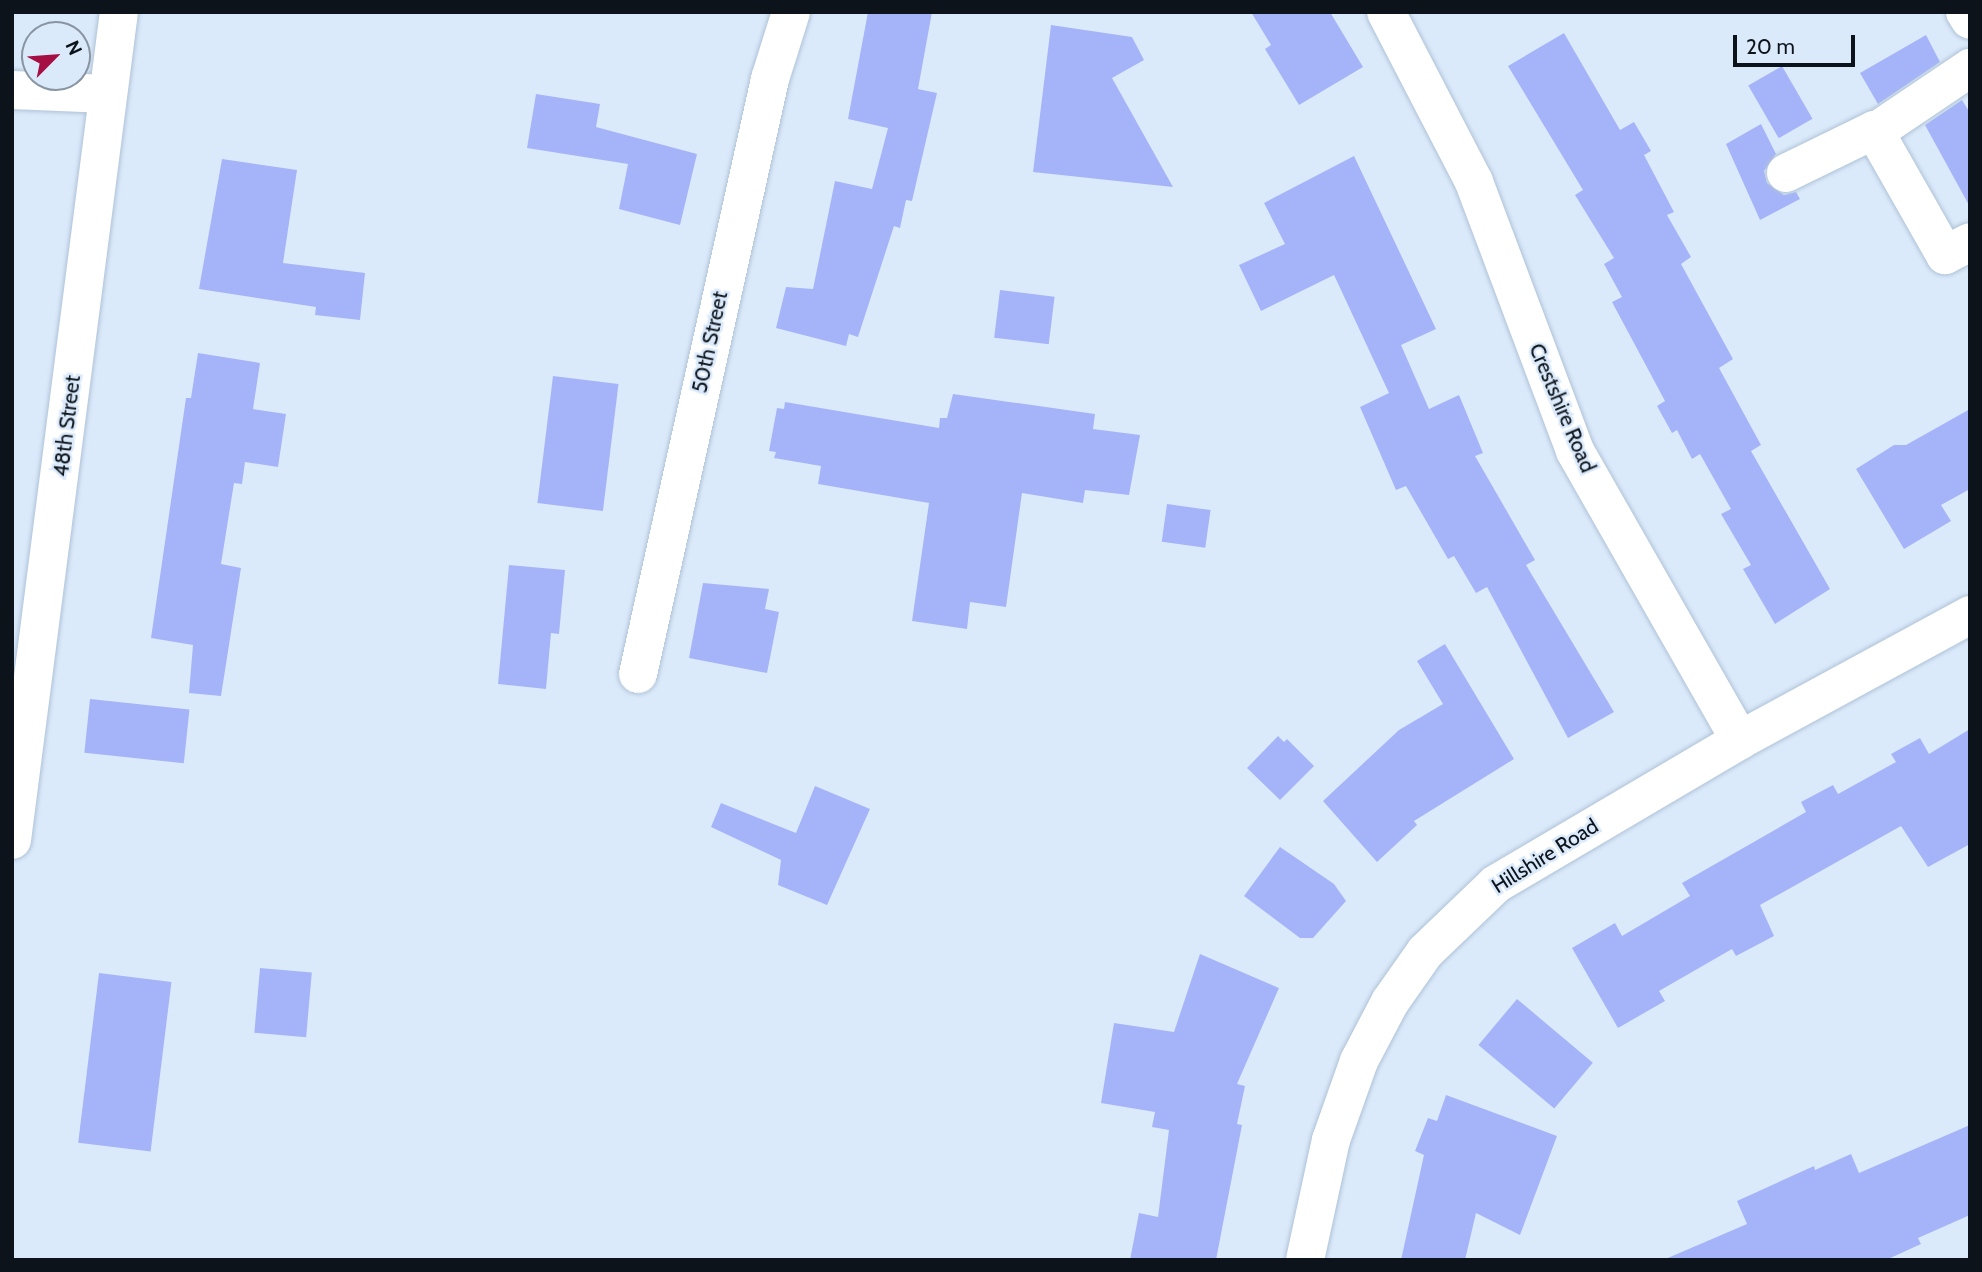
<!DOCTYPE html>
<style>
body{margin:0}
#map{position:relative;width:1982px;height:1272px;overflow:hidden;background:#dbeafb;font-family:Cabin,sans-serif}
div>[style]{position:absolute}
.building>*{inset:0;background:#a5b4f9;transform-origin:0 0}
.roads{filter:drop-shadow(0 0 2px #afc2d7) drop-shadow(0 0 2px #afc2d7)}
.minor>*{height:38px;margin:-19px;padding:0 19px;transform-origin:19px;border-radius:19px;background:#fff}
span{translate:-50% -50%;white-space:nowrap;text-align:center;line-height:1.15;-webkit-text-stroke:5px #dbeafb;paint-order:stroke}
.street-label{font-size:21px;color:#0c131a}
.frame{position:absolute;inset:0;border:14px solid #0c131a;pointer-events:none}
.north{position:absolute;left:21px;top:21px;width:70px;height:70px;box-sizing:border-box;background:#dbeafb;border:2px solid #8894a1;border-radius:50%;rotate:65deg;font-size:19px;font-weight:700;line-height:28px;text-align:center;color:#0c131a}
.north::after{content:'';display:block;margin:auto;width:24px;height:32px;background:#a60f43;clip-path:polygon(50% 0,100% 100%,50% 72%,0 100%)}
.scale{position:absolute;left:1733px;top:35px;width:122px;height:32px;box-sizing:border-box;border:4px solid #0c131a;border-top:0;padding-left:9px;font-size:21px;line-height:24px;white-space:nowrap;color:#0c131a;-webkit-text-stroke:5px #dbeafb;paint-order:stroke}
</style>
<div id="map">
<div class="building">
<i style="clip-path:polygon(868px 12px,932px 12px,918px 89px,937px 93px,912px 201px,906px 200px,900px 228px,894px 226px,858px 337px,849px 334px,846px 346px,776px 328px,786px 287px,813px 289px,835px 181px,872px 189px,888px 128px,848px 119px)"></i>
<i style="clip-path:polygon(1251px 12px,1330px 12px,1363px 67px,1299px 105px,1265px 49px,1271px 45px)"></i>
<i style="clip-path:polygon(1051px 25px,1132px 37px,1144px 60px,1112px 78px,1173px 187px,1033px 172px)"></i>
<i style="clip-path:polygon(1564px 33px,1620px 130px,1634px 122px,1651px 151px,1644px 155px,1674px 212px,1667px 215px,1691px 257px,1681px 264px,1733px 359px,1719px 368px,1761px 445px,1751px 451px,1830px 589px,1775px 624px,1743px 569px,1751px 565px,1721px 514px,1731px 509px,1700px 454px,1692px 459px,1677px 430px,1672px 433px,1657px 406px,1665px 401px,1612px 302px,1622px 297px,1604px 264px,1614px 258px,1575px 195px,1583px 190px,1508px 66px)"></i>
<i style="clip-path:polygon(1926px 35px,1940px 62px,1878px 104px,1860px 73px)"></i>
<i style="left:1782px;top:66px;width:61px;height:39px;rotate:60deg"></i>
<i style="clip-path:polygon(536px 94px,600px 104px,596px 127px,697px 154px,680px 225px,619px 209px,628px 164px,527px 148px)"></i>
<i style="clip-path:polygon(1962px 100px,1970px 113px,1970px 207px,1925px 125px)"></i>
<i style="clip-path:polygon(1761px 124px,1776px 154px,1764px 171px,1767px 183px,1784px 195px,1796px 192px,1800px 199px,1760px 220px,1726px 144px)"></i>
<i style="clip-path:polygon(1354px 156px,1436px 329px,1401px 345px,1429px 409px,1459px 395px,1483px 453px,1475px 456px,1535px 560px,1526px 565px,1614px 712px,1568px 738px,1487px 587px,1476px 593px,1454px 556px,1448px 559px,1406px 486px,1396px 490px,1360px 407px,1389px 393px,1334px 275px,1261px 311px,1239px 265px,1285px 244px,1264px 203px)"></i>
<i style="clip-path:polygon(222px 159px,297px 170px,283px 263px,365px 273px,360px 320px,315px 315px,316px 307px,199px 289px)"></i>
<i style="left:1000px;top:290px;width:55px;height:48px;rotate:7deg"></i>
<i style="clip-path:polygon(198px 353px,260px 363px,253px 409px,286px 414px,278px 467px,245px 462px,242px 484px,234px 483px,221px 564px,241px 568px,221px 696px,189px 693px,193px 645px,151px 638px,186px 398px,191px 398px)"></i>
<i style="left:553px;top:376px;width:66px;height:128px;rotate:7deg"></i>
<i style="clip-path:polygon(953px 394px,1095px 414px,1093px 429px,1140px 435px,1129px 495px,1085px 490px,1083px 503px,1022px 493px,1006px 607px,970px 602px,967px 629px,912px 621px,929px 503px,818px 484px,821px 466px,774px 458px,776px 452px,769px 451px,777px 408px,784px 409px,785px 402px,939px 428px,940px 418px,947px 418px)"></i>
<i style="clip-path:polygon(1970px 409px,1970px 489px,1941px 505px,1951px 521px,1904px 549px,1856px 469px,1894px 445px,1906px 445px)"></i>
<i style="left:1167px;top:504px;width:44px;height:38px;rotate:8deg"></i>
<i style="clip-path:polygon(509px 565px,565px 570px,559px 634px,551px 633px,546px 689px,498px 684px)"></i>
<i style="clip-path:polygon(703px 583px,769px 589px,765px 609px,779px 612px,767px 673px,689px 658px)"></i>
<i style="clip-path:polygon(1445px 644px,1514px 759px,1414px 821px,1417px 825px,1377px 862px,1323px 801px,1399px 730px,1443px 704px,1417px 661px)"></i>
<i style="left:90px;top:699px;width:100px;height:54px;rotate:6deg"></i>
<i style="clip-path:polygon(1970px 729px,1970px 844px,1928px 867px,1901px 826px,1760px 905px,1774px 936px,1736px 956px,1732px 949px,1659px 991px,1665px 1001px,1618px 1028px,1572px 948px,1615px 923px,1622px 936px,1690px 896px,1682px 883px,1806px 812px,1801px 802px,1833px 785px,1838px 794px,1896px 762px,1891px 754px,1920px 738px,1929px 754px)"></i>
<i style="clip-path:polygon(1278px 736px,1284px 742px,1287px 739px,1314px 766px,1280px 800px,1247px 768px)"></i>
<i style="clip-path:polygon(815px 786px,870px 809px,827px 905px,778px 885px,781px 860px,711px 827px,721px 803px,796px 833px)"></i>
<i style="clip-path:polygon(1280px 847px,1334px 884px,1346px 901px,1313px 938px,1300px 938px,1244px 896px)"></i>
<i style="clip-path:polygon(1200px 954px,1279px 988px,1237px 1084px,1245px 1086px,1237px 1124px,1242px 1125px,1216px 1260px,1130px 1260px,1139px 1213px,1158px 1217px,1169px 1130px,1152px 1127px,1155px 1112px,1101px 1103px,1114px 1023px,1174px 1032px)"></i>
<i style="left:260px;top:968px;width:52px;height:65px;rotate:5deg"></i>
<i style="left:99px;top:973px;width:73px;height:171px;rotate:7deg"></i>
<i style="left:1517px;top:999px;width:99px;height:60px;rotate:40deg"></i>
<i style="clip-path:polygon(1446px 1095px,1557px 1136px,1520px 1235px,1476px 1213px,1465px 1260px,1401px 1260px,1424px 1155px,1415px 1151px,1428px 1118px,1437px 1121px)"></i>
<i style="clip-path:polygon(1970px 1125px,1970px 1215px,1918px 1238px,1921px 1244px,1886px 1260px,1663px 1260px,1747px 1224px,1737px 1201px,1814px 1166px,1815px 1170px,1851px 1154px,1859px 1173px)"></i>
</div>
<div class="roads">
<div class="minor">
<i style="left:1386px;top:12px;width:191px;rotate:62.6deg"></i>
<i style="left:1474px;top:182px;width:287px;rotate:69.4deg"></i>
<i style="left:1575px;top:451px;width:333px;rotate:60.3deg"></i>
<i style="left:1965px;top:12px;width:9px;rotate:58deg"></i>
<i style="left:12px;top:90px;width:95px;rotate:2.4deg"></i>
<i style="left:1875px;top:132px;width:115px;rotate:-34deg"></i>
<i style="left:1786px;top:173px;width:98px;rotate:-26deg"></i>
<i style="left:1874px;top:130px;width:144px;rotate:60.4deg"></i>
<i style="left:1945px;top:255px;width:28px;rotate:-27deg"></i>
<i style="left:638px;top:674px;width:609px;rotate:-77.49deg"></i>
<i style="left:770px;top:79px;width:70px;rotate:-72.6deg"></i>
<i style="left:12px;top:840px;width:835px;rotate:-82.64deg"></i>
<i style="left:1305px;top:1260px;width:123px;rotate:-77.8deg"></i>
<i style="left:1331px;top:1140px;width:84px;rotate:-70.5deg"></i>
<i style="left:1359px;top:1061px;width:67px;rotate:-62.3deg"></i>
<i style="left:1390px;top:1002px;width:61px;rotate:-55deg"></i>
<i style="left:1425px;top:952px;width:98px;rotate:-43.8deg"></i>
<i style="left:1496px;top:884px;width:283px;rotate:-30.5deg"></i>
<i style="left:1740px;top:740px;width:262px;rotate:-28.5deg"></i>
</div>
</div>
<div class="street-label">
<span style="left:710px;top:342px;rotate:-78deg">50th Street</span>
<span style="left:1562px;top:408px;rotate:67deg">Crestshire Road</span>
<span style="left:67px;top:426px;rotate:-83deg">48th Street</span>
<span style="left:1545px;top:856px;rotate:-32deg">Hillshire Road</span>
</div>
<div class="frame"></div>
<div class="north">N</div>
<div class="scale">20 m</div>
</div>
